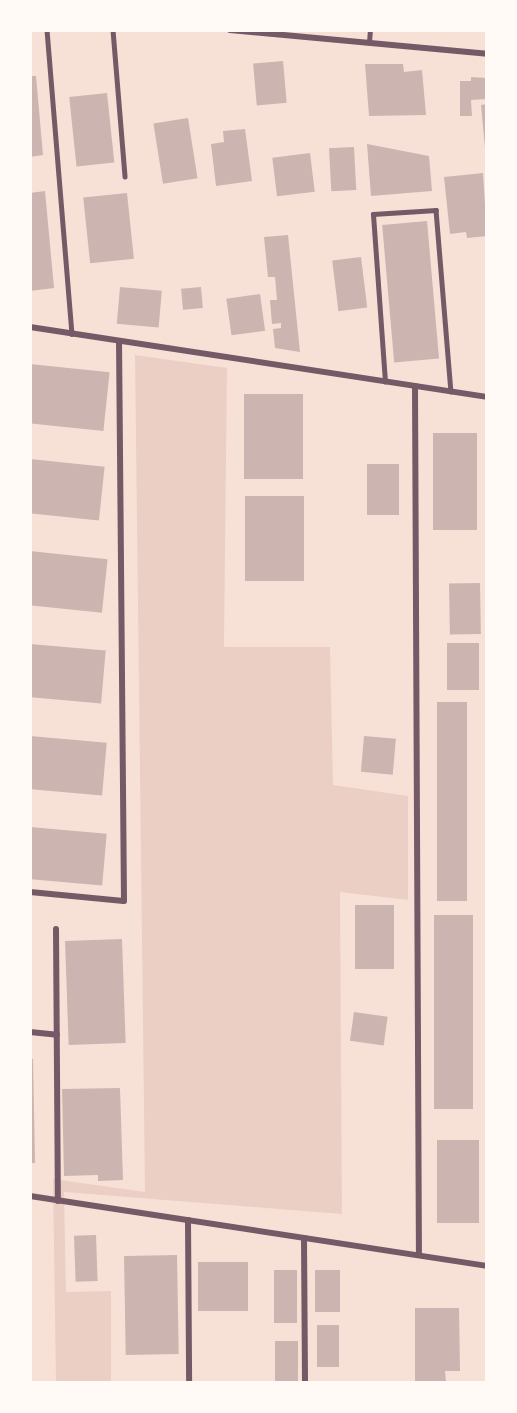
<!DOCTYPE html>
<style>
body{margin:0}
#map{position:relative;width:517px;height:1413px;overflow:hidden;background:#f7e1d7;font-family:Ubuntu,sans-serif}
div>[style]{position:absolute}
.green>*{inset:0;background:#ebcfc5}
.building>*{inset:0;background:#ccb4b1;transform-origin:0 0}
.service>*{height:4.5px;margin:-2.25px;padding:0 2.25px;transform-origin:2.25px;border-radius:2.25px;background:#755966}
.minor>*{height:6px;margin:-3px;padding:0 3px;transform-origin:3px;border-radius:3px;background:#755966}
span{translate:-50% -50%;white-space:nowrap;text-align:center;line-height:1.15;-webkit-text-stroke:6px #fffaf5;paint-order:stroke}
.frame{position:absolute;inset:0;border:32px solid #fffaf5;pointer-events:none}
</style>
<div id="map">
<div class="green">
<i style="clip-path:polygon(135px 355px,227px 368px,224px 647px,330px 647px,333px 785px,408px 796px,408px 900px,340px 892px,342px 1214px,64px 1192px,66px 1292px,111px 1291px,111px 1383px,56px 1383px,53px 1179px,145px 1192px)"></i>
</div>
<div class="building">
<i style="left:283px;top:61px;width:42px;height:30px;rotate:85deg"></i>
<i style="clip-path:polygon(365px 64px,403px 64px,404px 72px,422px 70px,426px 115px,369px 116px)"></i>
<i style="clip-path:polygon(30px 76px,36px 76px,43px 155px,30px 157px)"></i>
<i style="clip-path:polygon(471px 77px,487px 78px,487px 99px,471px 100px,472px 116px,460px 116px,460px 81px,471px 81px)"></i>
<i style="left:107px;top:93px;width:70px;height:38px;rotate:84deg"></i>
<i style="clip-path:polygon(487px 104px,487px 148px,485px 148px,481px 105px)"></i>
<i style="left:188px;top:118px;width:61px;height:35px;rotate:81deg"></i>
<i style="clip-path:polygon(245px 129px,252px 181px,216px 186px,211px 144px,224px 142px,223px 131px)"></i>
<i style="clip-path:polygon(367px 144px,429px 156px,432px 191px,371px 196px)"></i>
<i style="left:354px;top:147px;width:43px;height:25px;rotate:87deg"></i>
<i style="left:310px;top:153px;width:39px;height:38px;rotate:83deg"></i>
<i style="clip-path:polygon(483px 173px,487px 236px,467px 238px,466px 232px,450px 234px,444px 177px)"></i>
<i style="clip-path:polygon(45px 191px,54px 288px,30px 291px,30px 193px)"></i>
<i style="left:127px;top:193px;width:66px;height:44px;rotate:84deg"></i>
<i style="left:427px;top:221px;width:138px;height:45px;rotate:85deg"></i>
<i style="clip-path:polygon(288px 235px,300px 352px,275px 348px,273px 329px,281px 328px,281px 323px,272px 324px,270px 300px,277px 300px,275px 277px,268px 277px,264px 237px)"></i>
<i style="left:361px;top:257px;width:51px;height:29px;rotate:83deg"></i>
<i style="left:120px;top:287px;width:42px;height:37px;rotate:5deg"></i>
<i style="left:201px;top:287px;width:21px;height:20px;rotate:85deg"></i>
<i style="left:260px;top:294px;width:37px;height:34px;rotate:82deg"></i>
<i style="left:30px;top:364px;width:80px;height:59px;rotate:6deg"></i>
<i style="left:244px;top:394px;width:59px;height:85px"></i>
<i style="left:433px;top:433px;width:44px;height:97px"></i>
<i style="left:30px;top:459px;width:75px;height:54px;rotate:6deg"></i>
<i style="left:399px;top:464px;width:51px;height:32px;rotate:90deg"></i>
<i style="left:304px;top:496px;width:85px;height:59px;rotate:90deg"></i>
<i style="left:30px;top:551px;width:78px;height:54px;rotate:6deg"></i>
<i style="left:480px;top:583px;width:51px;height:31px;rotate:89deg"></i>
<i style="left:447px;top:643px;width:32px;height:47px"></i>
<i style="left:30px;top:644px;width:76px;height:53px;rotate:5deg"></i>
<i style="left:437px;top:702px;width:30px;height:199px"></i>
<i style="left:30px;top:736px;width:77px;height:53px;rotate:5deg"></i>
<i style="left:364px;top:736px;width:32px;height:36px;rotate:5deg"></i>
<i style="left:30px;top:827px;width:77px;height:52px;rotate:5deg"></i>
<i style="left:355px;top:905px;width:39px;height:64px"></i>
<i style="left:434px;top:915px;width:39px;height:194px"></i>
<i style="left:122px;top:939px;width:104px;height:57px;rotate:88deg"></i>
<i style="left:354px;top:1012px;width:34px;height:29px;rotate:8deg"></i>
<i style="clip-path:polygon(30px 1059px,33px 1059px,35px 1163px,30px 1163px)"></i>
<i style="clip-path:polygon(120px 1088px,123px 1180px,98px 1181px,98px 1175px,64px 1176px,62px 1089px)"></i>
<i style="left:437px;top:1140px;width:42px;height:83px"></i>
<i style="left:96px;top:1235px;width:46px;height:22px;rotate:88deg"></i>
<i style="left:177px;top:1255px;width:99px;height:53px;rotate:89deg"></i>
<i style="left:198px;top:1262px;width:50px;height:49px"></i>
<i style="left:274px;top:1270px;width:23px;height:53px"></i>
<i style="left:315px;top:1270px;width:25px;height:42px"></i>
<i style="clip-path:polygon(415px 1308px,459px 1308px,460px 1371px,445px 1371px,446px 1382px,415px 1382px)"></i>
<i style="left:317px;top:1325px;width:22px;height:42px"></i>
<i style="left:275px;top:1341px;width:23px;height:42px"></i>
</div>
<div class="service">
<i style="left:47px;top:30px;width:305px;rotate:85.3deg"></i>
<i style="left:113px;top:30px;width:147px;rotate:85.3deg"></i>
<i style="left:369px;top:43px;width:13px;rotate:-86deg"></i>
<i style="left:385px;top:382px;width:168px;rotate:-94.1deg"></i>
<i style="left:373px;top:214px;width:63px;rotate:-3.6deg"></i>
<i style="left:436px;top:210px;width:182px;rotate:85.3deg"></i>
</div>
<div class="minor">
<i style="left:230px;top:30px;width:258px;rotate:5.3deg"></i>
<i style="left:30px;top:327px;width:462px;rotate:8.7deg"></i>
<i style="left:415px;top:386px;width:869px;rotate:89.74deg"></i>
<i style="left:30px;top:892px;width:94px;rotate:5.5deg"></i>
<i style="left:124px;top:901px;width:560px;rotate:-90.51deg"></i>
<i style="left:56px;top:929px;width:272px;rotate:89.6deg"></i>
<i style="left:30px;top:1032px;width:27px;rotate:6deg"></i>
<i style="left:30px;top:1196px;width:462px;rotate:8.7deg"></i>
<i style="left:188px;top:1220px;width:163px;rotate:89.6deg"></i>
<i style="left:304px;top:1238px;width:145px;rotate:89.6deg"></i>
</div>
<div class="frame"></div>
</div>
